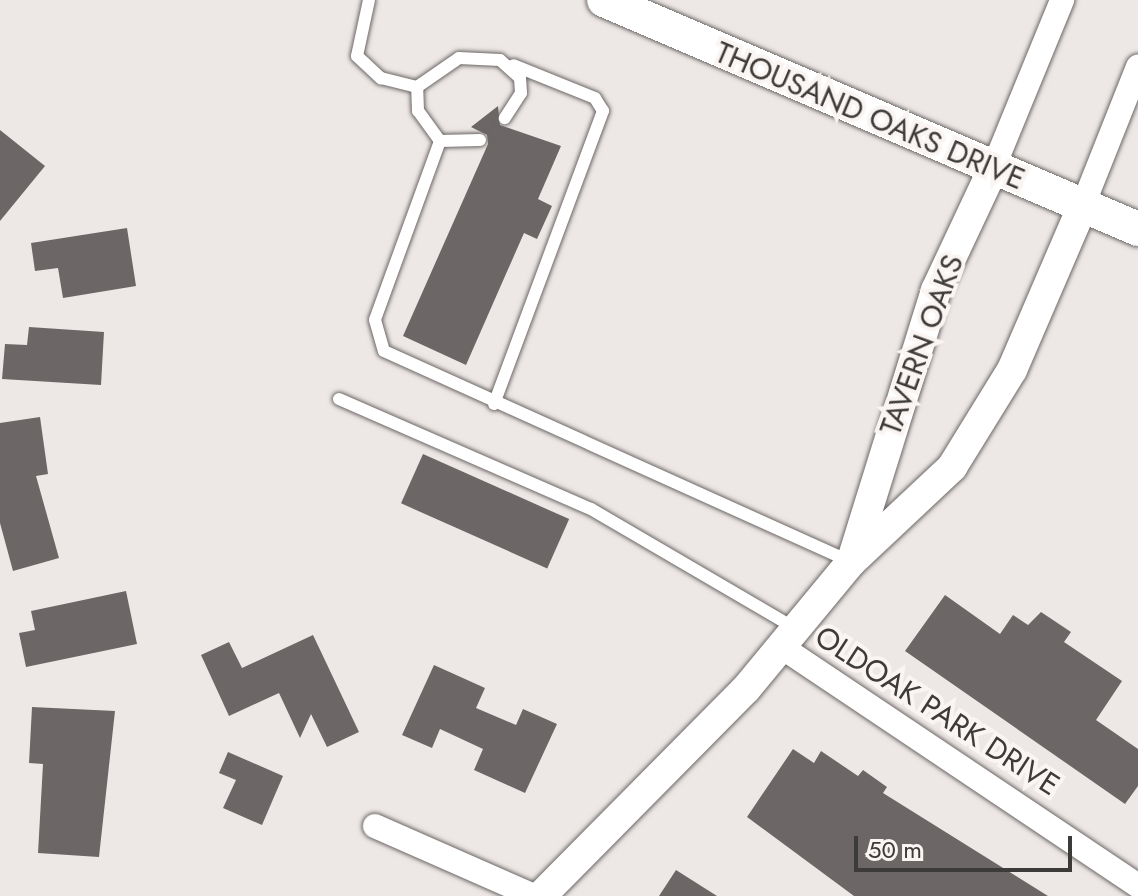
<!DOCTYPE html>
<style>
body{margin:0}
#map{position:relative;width:1138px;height:896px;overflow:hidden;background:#ede8e6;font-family:Jost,sans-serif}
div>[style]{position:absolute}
.building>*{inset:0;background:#6c6766;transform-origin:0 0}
.roads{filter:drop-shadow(0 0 2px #6c6765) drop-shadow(0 0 2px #6c6765)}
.service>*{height:12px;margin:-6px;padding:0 6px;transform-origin:6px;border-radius:6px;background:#fff}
.minor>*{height:24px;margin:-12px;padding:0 12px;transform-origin:12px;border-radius:12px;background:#fff}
.tertiary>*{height:30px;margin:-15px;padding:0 15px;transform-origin:15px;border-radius:15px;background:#fff}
.secondary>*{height:34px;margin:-17px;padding:0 17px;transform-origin:17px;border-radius:17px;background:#fff}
span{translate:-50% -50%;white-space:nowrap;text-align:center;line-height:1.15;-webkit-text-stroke:8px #faf5f3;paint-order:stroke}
.street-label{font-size:30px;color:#3d3b3a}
.scale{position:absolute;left:854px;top:836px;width:218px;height:36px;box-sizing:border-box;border:4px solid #3d3b3a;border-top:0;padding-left:10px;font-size:24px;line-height:28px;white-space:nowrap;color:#3d3b3a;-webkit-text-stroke:6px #faf5f3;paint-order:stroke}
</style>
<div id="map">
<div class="building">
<i style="clip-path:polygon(498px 106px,500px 125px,561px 146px,538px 199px,552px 206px,537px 239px,524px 233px,466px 365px,403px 336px,488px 144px,487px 135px,471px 127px)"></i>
<i style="clip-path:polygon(0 130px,45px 166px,0 221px)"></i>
<i style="clip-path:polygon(127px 228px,136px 286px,63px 298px,58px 268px,35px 271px,31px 243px)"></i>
<i style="clip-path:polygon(29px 327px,104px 332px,101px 385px,2px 379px,5px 344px,27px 345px)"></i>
<i style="clip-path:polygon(40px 417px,48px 474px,36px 476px,59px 558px,13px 571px,0 523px,0 423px)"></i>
<i style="left:423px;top:454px;width:160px;height:54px;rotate:24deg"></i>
<i style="clip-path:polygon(126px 591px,137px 644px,26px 667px,19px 633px,35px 630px,31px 611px)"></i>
<i style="clip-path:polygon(945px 595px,1000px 634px,1013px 615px,1028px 625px,1041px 612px,1071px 632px,1064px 642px,1122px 681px,1096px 720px,1138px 749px,1138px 786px,1125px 804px,905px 651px)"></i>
<i style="clip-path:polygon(313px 635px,359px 732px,327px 747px,311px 714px,300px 738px,279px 693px,229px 716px,201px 655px,229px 642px,242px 668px)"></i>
<i style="clip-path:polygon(434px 665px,485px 688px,476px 708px,516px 725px,523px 709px,557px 724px,525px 793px,474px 770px,483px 749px,440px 729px,432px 748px,402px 735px)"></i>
<i style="clip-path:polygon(32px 707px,115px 711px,99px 857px,38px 853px,43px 764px,29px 763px)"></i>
<i style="clip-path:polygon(793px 749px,814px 763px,821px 751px,858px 776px,863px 770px,887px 787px,883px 793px,1048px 896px,854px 896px,747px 817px)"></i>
<i style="clip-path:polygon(228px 752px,283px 776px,262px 825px,223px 808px,236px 780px,219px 773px)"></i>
<i style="clip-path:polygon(676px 870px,717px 896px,659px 896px)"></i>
</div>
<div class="roads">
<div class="service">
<i style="left:369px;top:0;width:57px;rotate:102.1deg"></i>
<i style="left:357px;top:56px;width:33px;rotate:43deg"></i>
<i style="left:381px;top:78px;width:37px;rotate:14deg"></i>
<i style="left:480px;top:140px;width:40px;rotate:178.6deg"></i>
<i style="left:440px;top:141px;width:37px;rotate:-126deg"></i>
<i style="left:418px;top:111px;width:24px;rotate:-92deg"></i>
<i style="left:417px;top:87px;width:51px;rotate:-34.6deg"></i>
<i style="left:459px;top:58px;width:41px;rotate:2.8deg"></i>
<i style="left:500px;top:60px;width:27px;rotate:42deg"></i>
<i style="left:520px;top:78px;width:15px;rotate:86deg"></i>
<i style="left:521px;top:93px;width:30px;rotate:123deg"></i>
<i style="left:440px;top:141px;width:190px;rotate:110deg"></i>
<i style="left:375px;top:320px;width:32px;rotate:74deg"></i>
<i style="left:384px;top:351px;width:512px;rotate:24.31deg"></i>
<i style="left:339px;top:399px;width:275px;rotate:23.6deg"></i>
<i style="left:591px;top:509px;width:236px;rotate:30.3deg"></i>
<i style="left:494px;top:404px;width:313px;rotate:-69.6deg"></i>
<i style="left:603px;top:111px;width:15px;rotate:-122deg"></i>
<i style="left:595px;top:98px;width:88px;rotate:-158.1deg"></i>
</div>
<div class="minor">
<i style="left:992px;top:171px;width:185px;rotate:-67.7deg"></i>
<i style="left:1083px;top:205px;width:149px;rotate:-68.3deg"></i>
<i style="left:780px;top:646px;width:431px;rotate:33.8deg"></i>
<i style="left:375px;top:826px;width:174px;rotate:23.8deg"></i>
</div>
<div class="tertiary">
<i style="left:852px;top:560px;width:283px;rotate:-72.7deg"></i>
<i style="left:936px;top:290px;width:132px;rotate:-64.8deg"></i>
<i style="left:541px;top:896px;width:291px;rotate:-45.3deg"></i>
<i style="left:746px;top:689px;width:165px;rotate:-50.4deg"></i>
<i style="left:851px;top:562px;width:139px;rotate:-43.2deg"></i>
<i style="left:952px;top:467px;width:114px;rotate:-58.3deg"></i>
<i style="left:1012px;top:370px;width:180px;rotate:-66.7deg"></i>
</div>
<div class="secondary">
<i style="left:604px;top:0;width:581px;rotate:23.21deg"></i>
</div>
</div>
<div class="street-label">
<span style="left:870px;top:116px;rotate:23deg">THOUSAND OAKS DRIVE</span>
<span style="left:922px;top:345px;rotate:-70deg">TAVERN OAKS</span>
<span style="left:937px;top:711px;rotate:33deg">OLDOAK PARK DRIVE</span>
</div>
<div class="scale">50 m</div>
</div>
